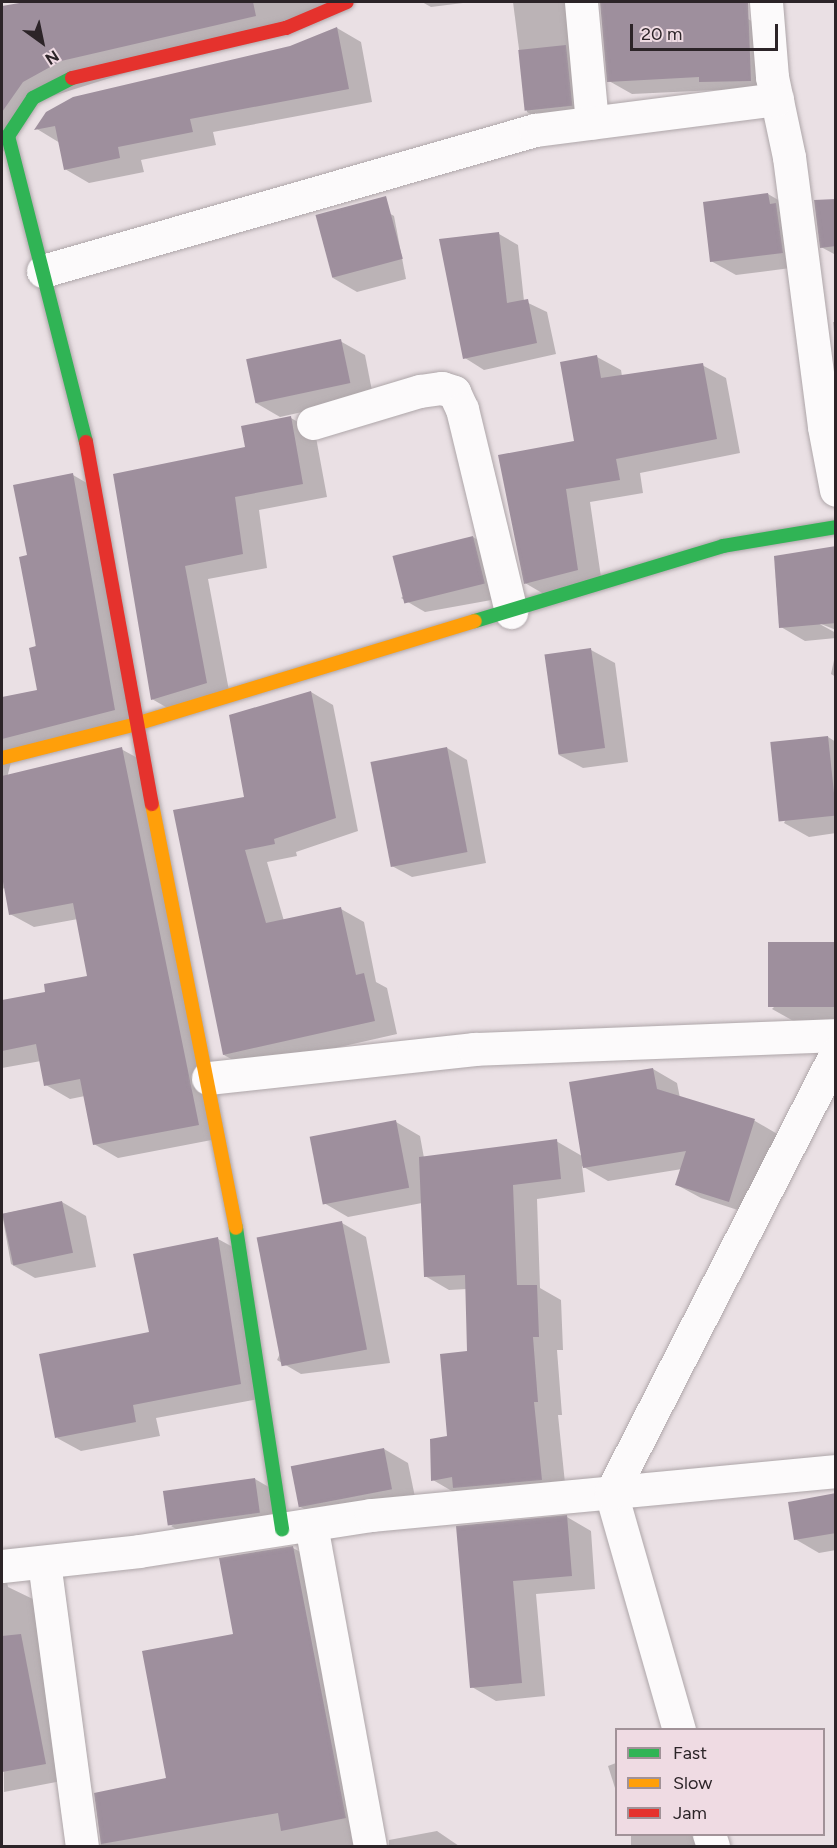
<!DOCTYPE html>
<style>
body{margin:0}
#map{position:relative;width:837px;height:1848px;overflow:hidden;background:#eae0e4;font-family:Figtree,sans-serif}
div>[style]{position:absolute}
.shadow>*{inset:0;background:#0003;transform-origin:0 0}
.building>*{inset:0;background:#9e8f9d;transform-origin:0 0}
.roads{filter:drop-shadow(0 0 2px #aea6a9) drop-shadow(0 0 2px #aea6a9)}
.street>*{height:33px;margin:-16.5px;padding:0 16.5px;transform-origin:16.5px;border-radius:16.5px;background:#fcfafb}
.fast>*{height:14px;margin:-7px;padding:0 7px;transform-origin:7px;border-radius:7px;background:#30b455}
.slow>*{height:14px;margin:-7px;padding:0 7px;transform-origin:7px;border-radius:7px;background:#ff9f0a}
.jam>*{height:14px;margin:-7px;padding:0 7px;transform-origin:7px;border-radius:7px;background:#e5322d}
span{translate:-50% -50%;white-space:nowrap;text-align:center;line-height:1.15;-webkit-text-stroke:6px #efdbe3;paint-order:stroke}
.frame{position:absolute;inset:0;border:3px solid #2c2428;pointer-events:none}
.legend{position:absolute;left:615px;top:1728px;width:210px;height:108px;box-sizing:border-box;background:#efdbe3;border:2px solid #a19298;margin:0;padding:8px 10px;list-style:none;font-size:18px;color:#2c2428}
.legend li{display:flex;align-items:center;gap:12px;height:30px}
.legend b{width:30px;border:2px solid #a19298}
.north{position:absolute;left:12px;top:12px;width:60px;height:60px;-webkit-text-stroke:4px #efdbe3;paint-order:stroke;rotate:147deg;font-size:16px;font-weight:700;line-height:24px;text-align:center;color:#2c2428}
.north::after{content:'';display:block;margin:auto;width:21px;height:27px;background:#2c2428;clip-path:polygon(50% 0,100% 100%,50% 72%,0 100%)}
.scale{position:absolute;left:630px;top:24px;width:148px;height:27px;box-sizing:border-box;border:3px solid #2c2428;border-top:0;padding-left:8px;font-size:18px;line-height:21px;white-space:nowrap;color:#2c2428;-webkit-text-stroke:4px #efdbe3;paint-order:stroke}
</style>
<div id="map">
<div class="shadow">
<i style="clip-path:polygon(33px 2px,350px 2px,40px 100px,2px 153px,2px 7px)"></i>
<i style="clip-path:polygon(422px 2px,471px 2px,431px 7px)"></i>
<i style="clip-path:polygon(513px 2px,592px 2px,594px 119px,550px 126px,527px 112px)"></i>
<i style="clip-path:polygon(601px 2px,678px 2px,680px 20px,748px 19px,771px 32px,773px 93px,716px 90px,632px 94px,609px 81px)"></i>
<i style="clip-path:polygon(337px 28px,361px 42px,372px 102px,213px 132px,216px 145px,141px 160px,144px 172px,89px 183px,65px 169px,60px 143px,37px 129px,291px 48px)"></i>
<i style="clip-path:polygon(768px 194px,792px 208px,806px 266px,736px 275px,711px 261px)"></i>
<i style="clip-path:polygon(836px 200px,836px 254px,834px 254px,821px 247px)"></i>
<i style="clip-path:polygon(370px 202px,394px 216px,406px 279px,357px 292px,333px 278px)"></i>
<i style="clip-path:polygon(499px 234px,518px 245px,524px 301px,547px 312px,556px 354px,484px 370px,465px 358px)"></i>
<i style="clip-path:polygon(833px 322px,836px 322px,836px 353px)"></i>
<i style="clip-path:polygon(340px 341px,365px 355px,373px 396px,280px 417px,256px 403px)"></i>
<i style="clip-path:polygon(597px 357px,621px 370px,622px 376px,702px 365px,726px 378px,740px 453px,640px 473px,643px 493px,590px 502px,602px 584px,549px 597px,525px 583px,576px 442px)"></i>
<i style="clip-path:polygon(291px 418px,315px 432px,327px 497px,259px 510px,267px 568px,208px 579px,230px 696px,176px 713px,152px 699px,115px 475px,247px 448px)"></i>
<i style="clip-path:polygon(73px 475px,97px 489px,138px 723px,12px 758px,7px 778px,121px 749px,145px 762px,222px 1138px,118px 1158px,94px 1144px,85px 1096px,70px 1099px,46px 1085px,41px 1061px,2px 1068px,2px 1002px,47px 993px,89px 977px,78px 919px,34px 927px,10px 914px,5px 888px,2px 889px,2px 699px,39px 692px,29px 556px)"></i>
<i style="clip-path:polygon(473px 537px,497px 551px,508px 597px,425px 612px,401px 598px)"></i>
<i style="clip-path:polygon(836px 562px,836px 630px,816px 622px,836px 633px,836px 638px,805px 641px,781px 627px)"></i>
<i style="clip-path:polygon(591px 650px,615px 663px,628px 762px,583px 768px,559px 755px)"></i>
<i style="clip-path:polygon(836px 651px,836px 677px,831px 674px)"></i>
<i style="clip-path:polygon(311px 692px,333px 705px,358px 831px,296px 852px,297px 856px,267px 862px,284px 921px,341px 909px,364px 922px,376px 982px,387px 988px,397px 1034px,247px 1068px,224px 1055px,246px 798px)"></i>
<i style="clip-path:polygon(828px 737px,836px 742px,836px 833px,809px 837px,784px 823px)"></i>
<i style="clip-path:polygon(447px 748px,467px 760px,486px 863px,412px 877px,392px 866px)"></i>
<i style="clip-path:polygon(836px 944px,836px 1021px,797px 1023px,772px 1009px)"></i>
<i style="clip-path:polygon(653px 1069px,677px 1083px,680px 1098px,755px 1121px,779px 1135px,753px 1215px,701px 1198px,677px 1185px,682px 1169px,608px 1181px,582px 1166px,585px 1192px,537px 1199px,540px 1288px,561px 1300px,563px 1350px,557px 1350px,562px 1415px,558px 1415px,566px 1493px,457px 1494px,433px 1480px,449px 1437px,468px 1353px,467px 1289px,449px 1290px,425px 1276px,422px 1203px,348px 1217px,324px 1203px,396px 1122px,420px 1136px,424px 1158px,556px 1141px,582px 1156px)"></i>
<i style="clip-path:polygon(62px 1202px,86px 1216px,96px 1267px,35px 1278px,11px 1264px,2px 1214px)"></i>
<i style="clip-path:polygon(342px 1223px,366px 1237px,390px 1363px,301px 1374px,277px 1360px)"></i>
<i style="clip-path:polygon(218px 1239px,242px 1252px,264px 1398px,156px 1418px,160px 1436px,81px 1451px,57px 1438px,150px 1333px)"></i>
<i style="clip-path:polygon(384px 1449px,408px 1463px,416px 1502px,323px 1520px,299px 1506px)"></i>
<i style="clip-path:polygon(255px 1479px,279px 1493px,284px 1526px,195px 1540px,171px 1526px)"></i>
<i style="clip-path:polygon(836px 1495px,836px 1550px,819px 1553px,795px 1539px)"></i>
<i style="clip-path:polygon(567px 1517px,591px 1531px,595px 1589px,536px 1594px,545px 1696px,496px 1701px,472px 1687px,458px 1527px)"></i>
<i style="clip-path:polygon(293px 1548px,315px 1560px,372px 1846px,101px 1846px,95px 1794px,168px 1779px,235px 1636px)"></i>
<i style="clip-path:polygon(2px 1554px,8px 1587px,39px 1602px,72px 1779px,4px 1792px)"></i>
<i style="clip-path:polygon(616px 1763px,616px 1791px,608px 1766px)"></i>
<i style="clip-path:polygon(437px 1831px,459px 1846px,389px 1846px,389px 1840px)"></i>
<i style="left:631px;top:1834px;width:65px;height:13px"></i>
</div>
<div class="building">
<i style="clip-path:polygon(25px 2px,253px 2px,256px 16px,61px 61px,23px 82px,2px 112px,2px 6px)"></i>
<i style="clip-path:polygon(600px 2px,748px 2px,751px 81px,699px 82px,699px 77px,607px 82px)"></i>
<i style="clip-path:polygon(337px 27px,349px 89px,190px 119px,193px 132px,118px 147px,120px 158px,64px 170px,55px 126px,34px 130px,46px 112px,73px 97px,290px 46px)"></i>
<i style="left:566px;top:45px;width:61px;height:48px;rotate:84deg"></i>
<i style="clip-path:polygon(768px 193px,770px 204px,776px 203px,783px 253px,710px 262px,703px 202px)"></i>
<i style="left:386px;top:196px;width:65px;height:73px;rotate:75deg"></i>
<i style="clip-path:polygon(836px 199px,836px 246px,820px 248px,814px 200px)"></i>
<i style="clip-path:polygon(499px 232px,507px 303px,528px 299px,537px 343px,463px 359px,439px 239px)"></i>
<i style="left:341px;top:339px;width:45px;height:97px;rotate:78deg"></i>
<i style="clip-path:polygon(597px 355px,601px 378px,703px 363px,717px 439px,616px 459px,620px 480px,566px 489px,578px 570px,524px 584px,498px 455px,574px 441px,560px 362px)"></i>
<i style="clip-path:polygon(291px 416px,303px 484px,235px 497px,243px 554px,185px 566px,207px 683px,151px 700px,113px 474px,245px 447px,241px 426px)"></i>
<i style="clip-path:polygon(73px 473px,115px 710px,2px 739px,2px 697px,37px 690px,29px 648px,36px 646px,19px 557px,27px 555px,13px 485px)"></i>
<i style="left:473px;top:536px;width:49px;height:83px;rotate:76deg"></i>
<i style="clip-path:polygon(836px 546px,836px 623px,779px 628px,774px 556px)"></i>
<i style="left:591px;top:648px;width:101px;height:47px;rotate:82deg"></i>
<i style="clip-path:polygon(311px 691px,336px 818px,274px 839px,275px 844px,245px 850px,266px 923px,341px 907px,356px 975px,364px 973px,375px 1021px,223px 1055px,173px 810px,244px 797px,229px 715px)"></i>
<i style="left:828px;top:736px;width:80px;height:58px;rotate:84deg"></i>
<i style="clip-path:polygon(122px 747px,199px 1125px,93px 1145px,80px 1079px,44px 1086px,36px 1044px,2px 1051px,2px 1000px,45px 992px,44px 984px,87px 976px,73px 903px,9px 915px,2px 876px,2px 776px)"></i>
<i style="left:447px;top:747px;width:107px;height:78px;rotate:79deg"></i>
<i style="left:836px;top:942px;width:65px;height:68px;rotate:90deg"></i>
<i style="clip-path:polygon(653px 1068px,657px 1089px,755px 1119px,729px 1202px,675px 1185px,686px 1151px,583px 1168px,569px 1082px)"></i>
<i style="left:396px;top:1120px;width:69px;height:88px;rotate:79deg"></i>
<i style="clip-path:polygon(557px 1139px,561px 1179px,513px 1185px,517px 1285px,537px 1285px,539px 1337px,533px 1337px,538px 1402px,534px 1402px,542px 1480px,453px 1488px,452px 1477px,431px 1481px,430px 1439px,447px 1436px,440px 1354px,467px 1351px,465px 1275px,424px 1277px,419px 1157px)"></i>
<i style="left:62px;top:1201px;width:53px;height:61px;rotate:78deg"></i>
<i style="left:342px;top:1221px;width:131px;height:87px;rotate:79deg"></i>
<i style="clip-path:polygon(218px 1237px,241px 1384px,133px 1405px,136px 1422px,55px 1438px,39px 1354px,149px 1332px,133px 1254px)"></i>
<i style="left:384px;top:1448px;width:42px;height:95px;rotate:79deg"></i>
<i style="left:255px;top:1478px;width:35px;height:93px;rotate:82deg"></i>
<i style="clip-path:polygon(836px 1493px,836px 1533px,794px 1540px,788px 1502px)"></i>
<i style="clip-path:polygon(567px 1515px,572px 1576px,513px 1581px,522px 1683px,470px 1688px,456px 1526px)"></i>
<i style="clip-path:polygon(293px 1546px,346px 1818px,281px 1831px,278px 1813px,101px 1844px,94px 1793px,166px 1778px,142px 1651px,233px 1634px,219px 1558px)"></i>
<i style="clip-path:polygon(21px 1634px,46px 1764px,2px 1772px,2px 1636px)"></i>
</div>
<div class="roads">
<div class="street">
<i style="left:581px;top:2px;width:121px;rotate:84.8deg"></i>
<i style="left:766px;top:2px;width:75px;rotate:85.4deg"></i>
<i style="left:772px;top:77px;width:82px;rotate:78deg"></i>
<i style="left:789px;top:157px;width:272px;rotate:82.6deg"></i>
<i style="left:824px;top:427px;width:64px;rotate:79.2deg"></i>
<i style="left:43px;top:271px;width:512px;rotate:-15.99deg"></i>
<i style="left:535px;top:130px;width:244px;rotate:-7.3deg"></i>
<i style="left:313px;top:423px;width:112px;rotate:-16.7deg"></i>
<i style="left:420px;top:391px;width:22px;rotate:-8deg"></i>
<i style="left:442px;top:388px;width:13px;rotate:18deg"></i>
<i style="left:454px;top:392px;width:19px;rotate:65deg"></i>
<i style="left:462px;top:409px;width:209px;rotate:76.4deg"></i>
<i style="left:208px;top:1078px;width:268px;rotate:-6.2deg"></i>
<i style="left:474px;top:1049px;width:362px;rotate:-2.2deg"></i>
<i style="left:311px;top:1525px;width:326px;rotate:79.6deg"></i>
<i style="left:44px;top:1562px;width:287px;rotate:82.4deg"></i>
<i style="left:2px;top:1566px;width:138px;rotate:-6.2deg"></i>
<i style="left:139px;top:1551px;width:235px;rotate:-8.8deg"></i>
<i style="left:371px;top:1515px;width:467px;rotate:-5.4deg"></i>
<i style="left:679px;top:1730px;width:247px;rotate:-106deg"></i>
<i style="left:611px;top:1493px;width:494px;rotate:-62.9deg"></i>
<i style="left:709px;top:1834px;width:13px;rotate:72deg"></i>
</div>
<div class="fast">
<i style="left:72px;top:78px;width:44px;rotate:152.9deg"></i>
<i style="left:33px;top:98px;width:45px;rotate:123.3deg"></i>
<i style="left:8px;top:136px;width:316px;rotate:75.7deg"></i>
<i style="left:475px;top:621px;width:259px;rotate:-16.8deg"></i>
<i style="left:723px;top:546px;width:115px;rotate:-9.5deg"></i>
<i style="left:236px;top:1228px;width:305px;rotate:81.3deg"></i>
</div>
<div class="slow">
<i style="left:2px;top:758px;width:138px;rotate:-14.2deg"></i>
<i style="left:136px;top:724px;width:354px;rotate:-16.9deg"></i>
<i style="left:152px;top:804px;width:432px;rotate:78.8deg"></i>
</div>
<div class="jam">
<i style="left:72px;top:78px;width:220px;rotate:-13.2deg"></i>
<i style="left:286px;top:28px;width:66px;rotate:-23.1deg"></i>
<i style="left:86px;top:442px;width:368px;rotate:79.7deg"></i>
</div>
</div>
<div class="frame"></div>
<ul class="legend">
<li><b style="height:8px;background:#30b455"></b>Fast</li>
<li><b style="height:8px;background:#ff9f0a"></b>Slow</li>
<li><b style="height:8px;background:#e5322d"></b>Jam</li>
</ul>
<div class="north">N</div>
<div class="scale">20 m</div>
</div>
